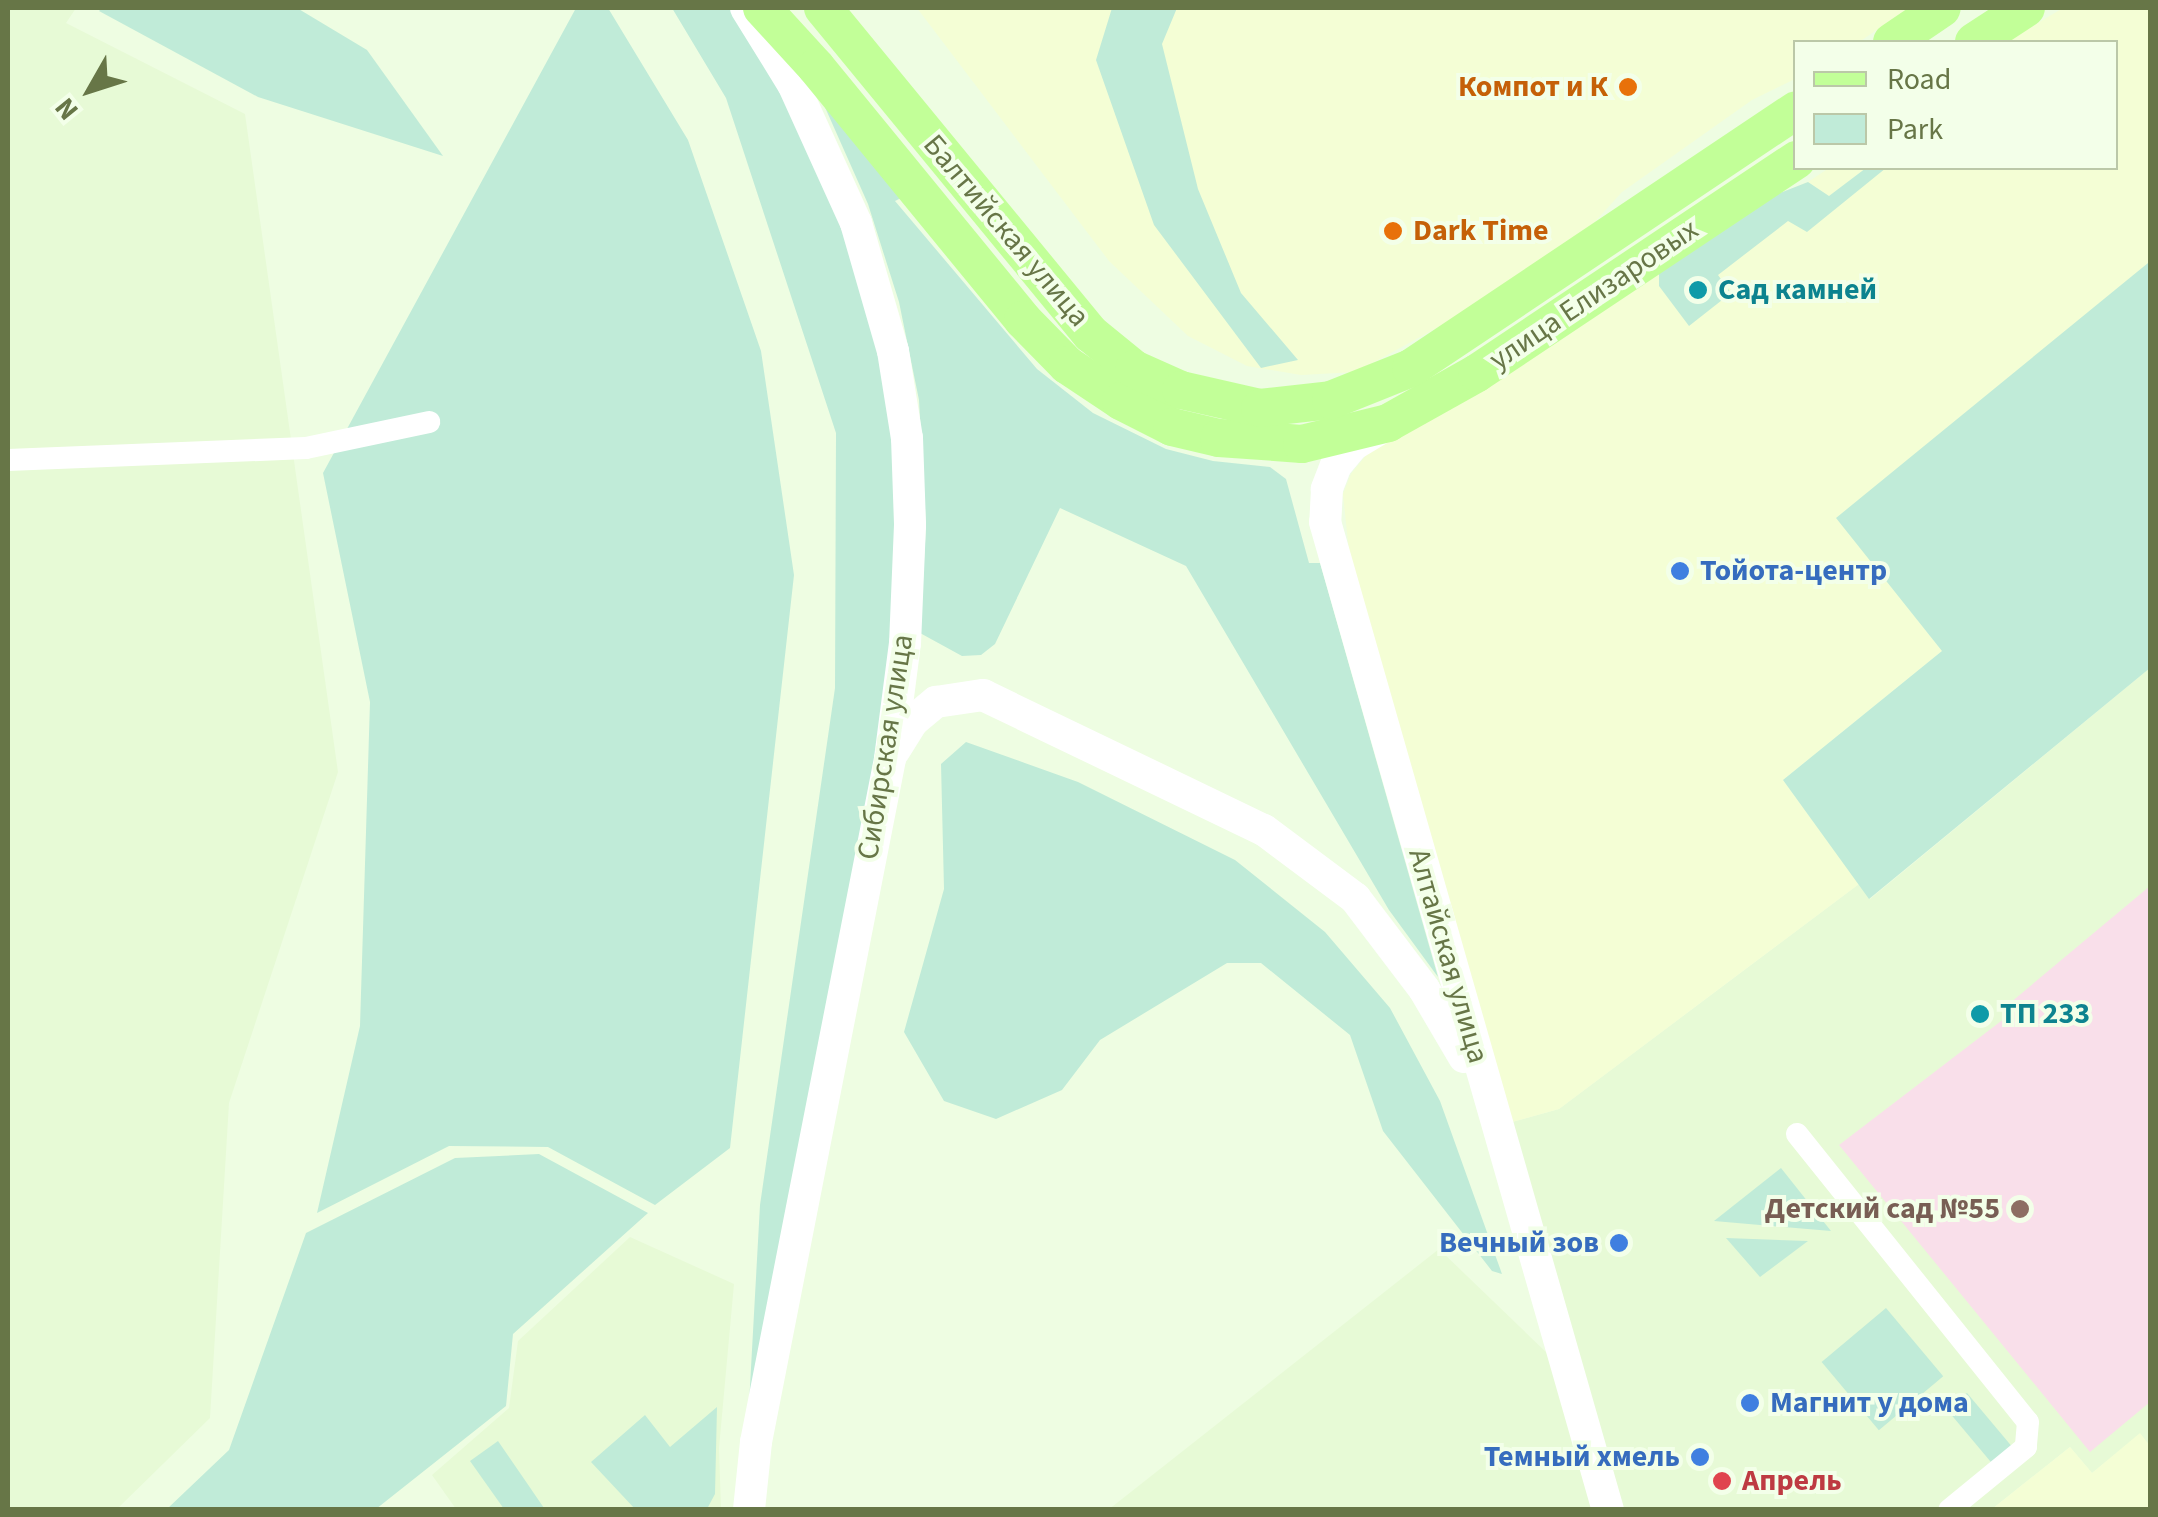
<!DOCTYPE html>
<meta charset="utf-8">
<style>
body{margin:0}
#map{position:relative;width:2158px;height:1517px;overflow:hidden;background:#eefde2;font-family:"Source Sans 3",sans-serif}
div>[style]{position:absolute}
.residential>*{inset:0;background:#e7fad6}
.commercial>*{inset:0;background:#f4fed5}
.education>*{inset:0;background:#f9dfea}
.green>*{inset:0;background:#c0ebd8;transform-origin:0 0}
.street>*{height:22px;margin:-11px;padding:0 11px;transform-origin:11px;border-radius:11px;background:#fff}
.secondary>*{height:32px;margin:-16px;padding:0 16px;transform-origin:16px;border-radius:16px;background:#fff}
.primary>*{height:38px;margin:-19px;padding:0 19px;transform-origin:19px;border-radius:19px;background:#c2ff98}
.dots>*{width:28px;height:28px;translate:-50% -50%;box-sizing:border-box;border:5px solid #f3ffe9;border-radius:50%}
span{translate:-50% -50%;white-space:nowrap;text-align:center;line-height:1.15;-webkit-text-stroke:8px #f3ffe9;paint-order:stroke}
.food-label{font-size:30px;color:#c56008;font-weight:700}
.right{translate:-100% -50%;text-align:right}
.left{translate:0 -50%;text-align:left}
.street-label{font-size:30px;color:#677647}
.culture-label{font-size:30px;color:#0d838f;font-weight:700}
.shop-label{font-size:30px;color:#366cbe;font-weight:700}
.education-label{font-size:30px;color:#785e54;font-weight:700}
.health-label{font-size:30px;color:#be3a42;font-weight:700}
.frame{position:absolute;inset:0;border:10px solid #677647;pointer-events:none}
.legend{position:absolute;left:1793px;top:40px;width:325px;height:130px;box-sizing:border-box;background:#f3ffe9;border:2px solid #bbc8a8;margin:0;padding:12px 18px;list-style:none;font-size:30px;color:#677647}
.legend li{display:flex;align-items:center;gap:20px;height:50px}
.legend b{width:50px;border:2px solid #bbc8a8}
.north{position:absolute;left:40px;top:40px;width:100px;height:100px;-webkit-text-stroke:8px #f3ffe9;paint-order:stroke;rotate:231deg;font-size:28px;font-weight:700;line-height:40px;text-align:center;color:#677647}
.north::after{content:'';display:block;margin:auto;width:35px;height:45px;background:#677647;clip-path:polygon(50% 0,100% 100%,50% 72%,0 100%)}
</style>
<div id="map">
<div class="residential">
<i style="clip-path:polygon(8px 8px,76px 8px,66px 23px,245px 114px,338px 772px,229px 1103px,210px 1418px,117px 1509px,8px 1510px)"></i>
<i style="clip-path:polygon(2150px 668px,2150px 1446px,2140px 1434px,2092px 1473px,2070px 1447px,1992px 1509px,1623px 1509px,1512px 1122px,1559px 1109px,1859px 884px,1870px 899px)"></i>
<i style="clip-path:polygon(630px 1237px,734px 1284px,719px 1448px,721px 1509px,456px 1509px,432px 1475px,509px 1408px,518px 1341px)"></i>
<i style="clip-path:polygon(1439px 1249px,1549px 1355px,1596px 1510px,1108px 1510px)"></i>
</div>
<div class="commercial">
<i style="clip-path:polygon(917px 8px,1909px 8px,1859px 42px,1796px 42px,1795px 79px,1752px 100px,1622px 192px,1591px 226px,1442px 325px,1356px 372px,1301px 375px,1247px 366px,1188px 336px,1109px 261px)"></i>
<i style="clip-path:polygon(2063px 8px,2150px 8px,2150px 266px,1837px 518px,1942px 651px,1783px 780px,1859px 884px,1559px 1109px,1512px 1122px,1349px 552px,1343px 494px,1351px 474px,1368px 453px,1732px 212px,1808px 182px,1829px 168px,2116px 168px,2116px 42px,2006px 42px)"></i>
<i style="clip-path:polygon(2140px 1433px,2150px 1446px,2150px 1509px,1992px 1509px,2070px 1447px,2092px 1473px)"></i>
</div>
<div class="education">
<i style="clip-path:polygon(2150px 886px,2150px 1402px,2090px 1452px,1839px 1145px,2009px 1015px,2004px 1008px)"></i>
</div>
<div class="green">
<i style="clip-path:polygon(102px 8px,297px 8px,367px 50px,443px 156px,258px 97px,99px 11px)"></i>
<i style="clip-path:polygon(576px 8px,608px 8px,688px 140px,761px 351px,794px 575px,730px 1148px,655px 1205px,548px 1147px,449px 1146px,317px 1213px,360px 1026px,370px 702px,323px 473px)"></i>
<i style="clip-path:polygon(672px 8px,735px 8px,782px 76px,881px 328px,903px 529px,888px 712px,749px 1404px,760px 1205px,835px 688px,836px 433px,726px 98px)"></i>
<i style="clip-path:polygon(1112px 8px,1177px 8px,1162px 44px,1198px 189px,1241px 293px,1298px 360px,1261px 368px,1154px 225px,1096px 60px)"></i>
<i style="clip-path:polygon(816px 87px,907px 195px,895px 201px,1037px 369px,1093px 413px,1166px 449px,1213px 461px,1270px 467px,1286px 479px,1309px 563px,1320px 563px,1438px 977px,1389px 910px,1186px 566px,1060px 508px,995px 644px,981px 655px,962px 656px,920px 633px,926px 526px,919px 400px,899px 302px,868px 204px)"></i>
<i style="clip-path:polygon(1866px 168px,1886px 168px,1807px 232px,1788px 221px,1718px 275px,1731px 293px,1689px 326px,1659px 286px,1659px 269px,1732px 212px,1808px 182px,1829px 196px)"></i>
<i style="clip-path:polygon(2148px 263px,2150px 668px,1869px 899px,1783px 780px,1942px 651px,1836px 518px)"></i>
<i style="clip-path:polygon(966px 742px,1078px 782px,1235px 860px,1325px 932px,1390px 1008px,1440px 1101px,1502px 1274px,1492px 1271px,1383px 1131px,1350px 1035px,1261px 963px,1227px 963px,1100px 1040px,1062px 1090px,996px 1119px,944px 1101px,904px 1032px,944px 889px,941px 764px)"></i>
<i style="clip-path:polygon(539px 1154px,648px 1213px,513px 1334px,506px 1406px,376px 1509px,167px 1509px,229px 1450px,306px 1233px,455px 1158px)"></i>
<i style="clip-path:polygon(1781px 1168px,1831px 1231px,1714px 1221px)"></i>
<i style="clip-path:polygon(1726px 1238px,1808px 1241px,1760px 1277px)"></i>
<i style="left:1886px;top:1308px;width:89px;height:84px;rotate:50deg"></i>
<i style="left:1967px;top:1393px;width:75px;height:26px;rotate:50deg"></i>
<i style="clip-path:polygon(717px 1407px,715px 1494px,707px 1509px,635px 1509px,591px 1462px,645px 1415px,670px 1447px)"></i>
<i style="clip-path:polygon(498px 1441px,544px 1508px,542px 1509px,504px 1509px,470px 1461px)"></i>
</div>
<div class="street">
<i style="left:8px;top:460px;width:298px;rotate:-2.3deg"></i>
<i style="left:306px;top:448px;width:126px;rotate:-11.9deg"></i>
<i style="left:1797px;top:1134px;width:369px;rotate:51.3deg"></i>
<i style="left:2028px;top:1422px;width:25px;rotate:95deg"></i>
<i style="left:2026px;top:1447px;width:99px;rotate:140.7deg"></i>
</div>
<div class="secondary">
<i style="left:746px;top:8px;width:89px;rotate:58.3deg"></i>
<i style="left:793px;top:84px;width:153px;rotate:65.6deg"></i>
<i style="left:856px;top:223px;width:133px;rotate:73.9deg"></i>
<i style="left:893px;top:351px;width:88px;rotate:80.9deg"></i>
<i style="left:907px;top:438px;width:87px;rotate:88deg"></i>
<i style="left:910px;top:525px;width:118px;rotate:92.4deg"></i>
<i style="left:905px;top:643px;width:117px;rotate:97.4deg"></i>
<i style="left:890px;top:759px;width:696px;rotate:101.1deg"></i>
<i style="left:756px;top:1442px;width:68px;rotate:95.9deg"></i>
<i style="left:1381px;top:428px;width:33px;rotate:149deg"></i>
<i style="left:1353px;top:445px;width:26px;rotate:130deg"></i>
<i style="left:1336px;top:465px;width:26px;rotate:111deg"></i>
<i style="left:1327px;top:489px;width:33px;rotate:93deg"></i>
<i style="left:1325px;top:522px;width:1028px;rotate:74.02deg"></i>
<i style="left:894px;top:751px;width:36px;rotate:-58deg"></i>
<i style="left:913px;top:721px;width:30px;rotate:-40deg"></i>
<i style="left:936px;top:702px;width:48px;rotate:-8.5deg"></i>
<i style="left:983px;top:695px;width:312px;rotate:25.7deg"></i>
<i style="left:1264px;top:830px;width:114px;rotate:36.8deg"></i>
<i style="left:1355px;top:898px;width:114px;rotate:52.8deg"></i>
<i style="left:1424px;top:989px;width:79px;rotate:59.5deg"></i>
</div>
<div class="primary">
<i style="left:762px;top:8px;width:80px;rotate:47.5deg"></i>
<i style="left:816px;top:67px;width:327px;rotate:50.7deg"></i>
<i style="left:1023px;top:320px;width:63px;rotate:45.6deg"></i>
<i style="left:1067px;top:365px;width:65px;rotate:33.7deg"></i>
<i style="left:1121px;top:401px;width:57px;rotate:27deg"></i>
<i style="left:1172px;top:427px;width:48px;rotate:13.2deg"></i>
<i style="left:1219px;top:438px;width:83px;rotate:4.1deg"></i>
<i style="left:1302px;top:444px;width:89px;rotate:-13.7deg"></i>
<i style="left:1388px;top:423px;width:102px;rotate:-29.3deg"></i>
<i style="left:1477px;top:373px;width:384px;rotate:-33.7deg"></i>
<i style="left:823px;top:8px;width:422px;rotate:50.6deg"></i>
<i style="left:1091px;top:334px;width:55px;rotate:39.1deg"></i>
<i style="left:1134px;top:369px;width:51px;rotate:24.1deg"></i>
<i style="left:1181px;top:390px;width:81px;rotate:12.8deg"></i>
<i style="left:1260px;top:408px;width:71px;rotate:-6.4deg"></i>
<i style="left:1331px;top:400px;width:86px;rotate:-21.8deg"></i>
<i style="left:1411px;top:368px;width:463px;rotate:-33.8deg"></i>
<i style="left:1892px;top:42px;width:60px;rotate:-34.2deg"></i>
<i style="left:1974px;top:42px;width:62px;rotate:-33.2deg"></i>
</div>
<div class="dots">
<i style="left:1628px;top:87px;background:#e8710a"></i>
<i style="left:1393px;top:231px;background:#e8710a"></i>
<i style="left:1698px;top:290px;background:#0f9aa8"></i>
<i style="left:1680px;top:571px;background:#3f7fe0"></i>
<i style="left:1980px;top:1014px;background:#0f9aa8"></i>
<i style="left:2020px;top:1209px;background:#8d6e63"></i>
<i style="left:1619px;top:1243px;background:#3f7fe0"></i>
<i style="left:1750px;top:1403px;background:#3f7fe0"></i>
<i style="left:1700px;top:1457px;background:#3f7fe0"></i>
<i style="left:1722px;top:1481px;background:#e0444e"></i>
</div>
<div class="food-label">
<span class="right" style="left:1608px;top:87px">Компот и К</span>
<span class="left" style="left:1413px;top:231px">Dark Time</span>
</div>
<div class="street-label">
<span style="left:1006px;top:231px;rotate:50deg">Балтийская улица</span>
<span style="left:1594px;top:295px;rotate:-34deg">улица Елизаровых</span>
<span style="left:886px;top:747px;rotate:-81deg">Сибирская улица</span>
<span style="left:1448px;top:956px;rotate:74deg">Алтайская улица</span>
</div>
<div class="culture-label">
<span class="left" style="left:1718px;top:290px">Сад камней</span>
<span class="left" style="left:2000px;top:1014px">ТП 233</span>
</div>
<div class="shop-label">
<span class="left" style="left:1700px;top:571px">Тойота-центр</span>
<span class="right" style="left:1599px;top:1243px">Вечный зов</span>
<span class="left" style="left:1770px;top:1403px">Магнит у дома</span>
<span class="right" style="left:1680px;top:1457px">Темный хмель</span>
</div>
<div class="education-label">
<span class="right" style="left:2000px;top:1209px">Детский сад №55</span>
</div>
<div class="health-label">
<span class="left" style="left:1742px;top:1481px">Апрель</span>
</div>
<div class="frame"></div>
<ul class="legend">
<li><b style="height:12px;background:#c2ff98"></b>Road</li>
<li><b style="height:28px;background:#c0ebd8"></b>Park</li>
</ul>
<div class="north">N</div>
</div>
